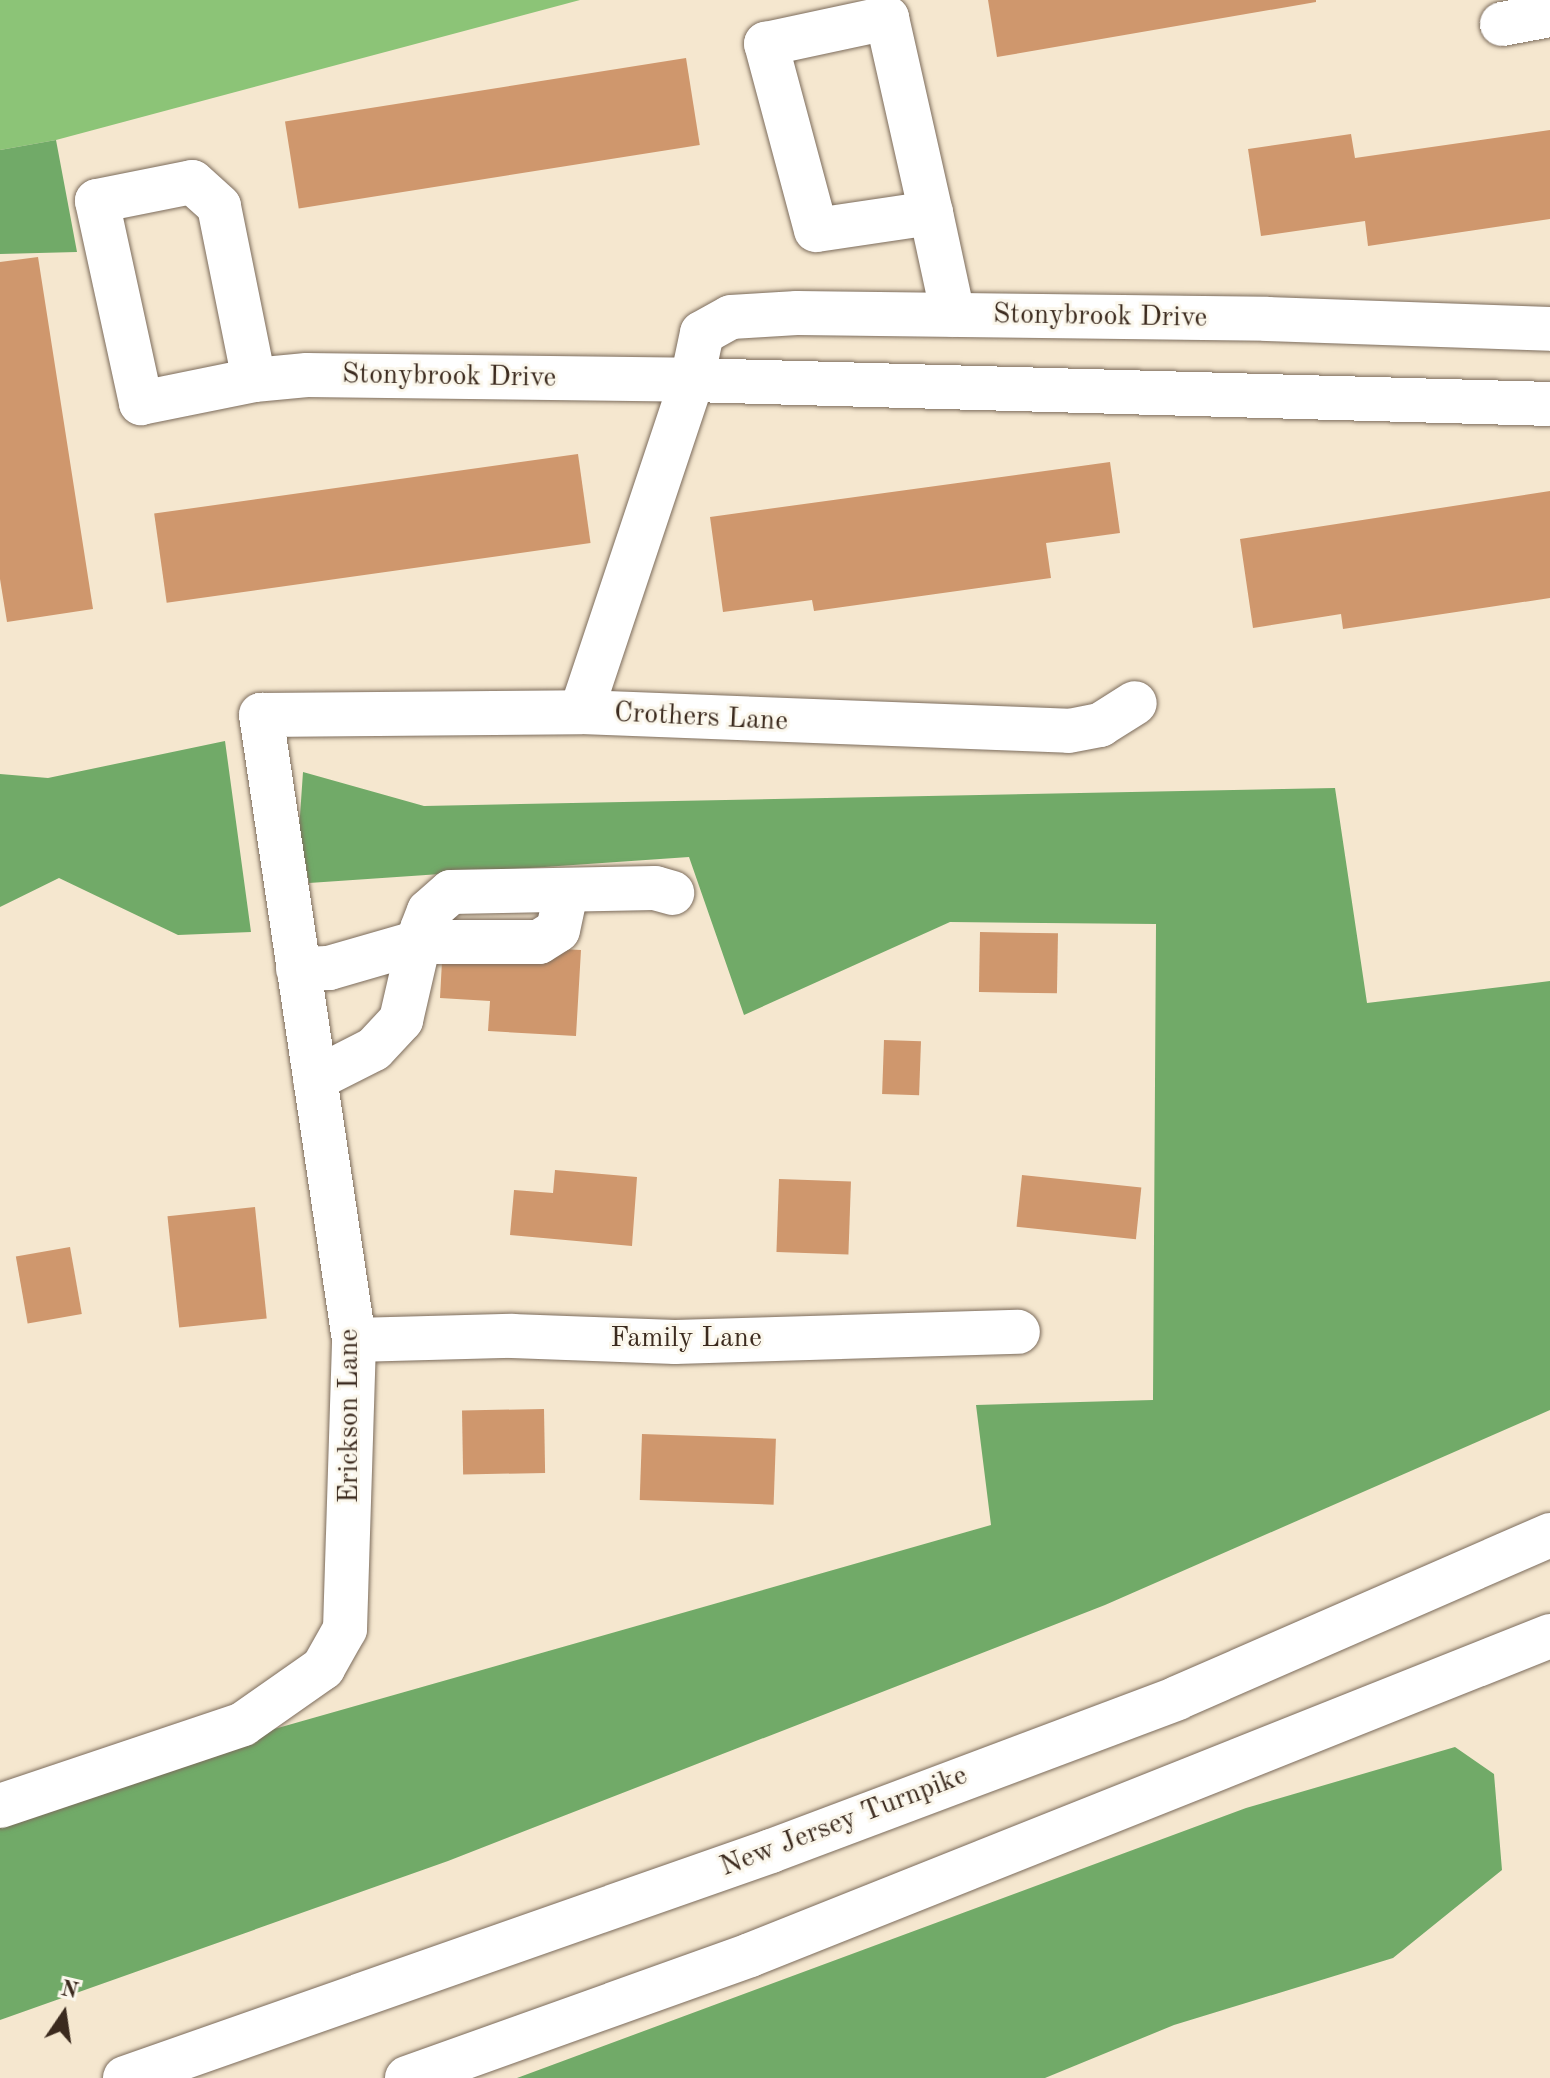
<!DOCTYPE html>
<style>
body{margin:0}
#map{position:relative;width:1550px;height:2078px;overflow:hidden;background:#f5e7cf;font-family:"Old Standard TT",serif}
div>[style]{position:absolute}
.green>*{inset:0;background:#8cc477}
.forest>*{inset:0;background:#71aa68}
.building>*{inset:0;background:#cf976d;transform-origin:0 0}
.roads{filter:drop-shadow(0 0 2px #7c6c5c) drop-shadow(0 0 2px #7c6c5c)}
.minor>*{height:44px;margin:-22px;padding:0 22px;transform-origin:22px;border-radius:22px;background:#fff}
.highway>*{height:44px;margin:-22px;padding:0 22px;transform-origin:22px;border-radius:22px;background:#fff}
span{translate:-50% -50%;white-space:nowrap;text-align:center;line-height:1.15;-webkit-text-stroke:6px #fbf7ec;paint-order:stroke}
.street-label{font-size:28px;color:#3b2a1e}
.north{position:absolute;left:24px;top:1974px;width:80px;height:80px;-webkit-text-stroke:6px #fbf7ec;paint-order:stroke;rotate:13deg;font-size:22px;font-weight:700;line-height:32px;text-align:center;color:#3b2a1e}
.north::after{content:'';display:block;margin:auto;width:28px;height:36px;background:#3b2a1e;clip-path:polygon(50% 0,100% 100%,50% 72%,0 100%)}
</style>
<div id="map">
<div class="green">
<i style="clip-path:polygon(0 0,580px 0,56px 140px,0 150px)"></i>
</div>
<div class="forest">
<i style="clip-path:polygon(56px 140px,77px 252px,0 254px,0 150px)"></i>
<i style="clip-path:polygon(225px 741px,251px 932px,178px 935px,59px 878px,0 907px,0 774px,48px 778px)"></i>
<i style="clip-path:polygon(303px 772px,424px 806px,1335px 788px,1367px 1003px,1550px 981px,1550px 1410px,1105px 1605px,448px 1861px,0 2020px,0 1813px,113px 1775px,991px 1525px,976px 1405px,1153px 1400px,1156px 924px,950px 922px,744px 1015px,689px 857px,309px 883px,299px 830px)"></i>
<i style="clip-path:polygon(1455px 1747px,1494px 1774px,1502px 1870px,1393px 1958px,1174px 2025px,1045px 2078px,517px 2078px,1246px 1808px)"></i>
</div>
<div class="building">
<i style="clip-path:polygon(988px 0,1316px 0,1316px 2px,997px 57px)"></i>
<i style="left:686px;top:58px;width:88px;height:406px;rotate:81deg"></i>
<i style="clip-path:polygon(1550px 130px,1550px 219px,1368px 246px,1365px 221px,1261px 236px,1248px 149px,1351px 134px,1355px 158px)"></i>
<i style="clip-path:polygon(38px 257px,93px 609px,7px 622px,0 579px,0 262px)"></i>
<i style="left:578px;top:454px;width:90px;height:428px;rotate:82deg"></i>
<i style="clip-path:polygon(1110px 462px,1120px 533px,1046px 543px,1051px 578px,814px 611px,812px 600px,723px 612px,710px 517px)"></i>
<i style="clip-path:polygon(1550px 491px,1550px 598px,1343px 629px,1341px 614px,1253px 628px,1240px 539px)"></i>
<i style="left:980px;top:932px;width:78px;height:60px;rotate:1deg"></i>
<i style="clip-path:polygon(443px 943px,581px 950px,576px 1036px,488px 1031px,490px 1001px,440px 998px)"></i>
<i style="left:884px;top:1040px;width:37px;height:54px;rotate:2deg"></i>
<i style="clip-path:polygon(555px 1170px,637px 1177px,632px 1246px,510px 1235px,514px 1190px,553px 1193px)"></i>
<i style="left:1022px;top:1175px;width:120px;height:52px;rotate:6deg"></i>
<i style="left:779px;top:1179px;width:72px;height:73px;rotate:2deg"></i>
<i style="left:255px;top:1207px;width:112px;height:88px;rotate:84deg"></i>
<i style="left:70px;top:1247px;width:68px;height:55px;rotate:80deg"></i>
<i style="left:544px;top:1409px;width:64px;height:82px;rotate:89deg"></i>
<i style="left:642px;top:1434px;width:134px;height:66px;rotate:2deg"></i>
</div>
<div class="roads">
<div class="minor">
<i style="left:1502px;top:24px;width:49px;rotate:-10.6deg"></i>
<i style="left:931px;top:213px;width:116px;rotate:171.6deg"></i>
<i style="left:816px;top:230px;width:193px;rotate:-105deg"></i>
<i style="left:766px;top:44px;width:124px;rotate:-12.1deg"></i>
<i style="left:887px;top:18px;width:200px;rotate:77.3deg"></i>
<i style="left:931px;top:213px;width:104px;rotate:77.8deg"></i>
<i style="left:254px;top:380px;width:177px;rotate:-101.4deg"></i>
<i style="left:219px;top:206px;width:36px;rotate:-138deg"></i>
<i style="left:192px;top:182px;width:97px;rotate:168.7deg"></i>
<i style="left:97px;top:201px;width:207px;rotate:77.7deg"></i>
<i style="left:141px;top:403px;width:115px;rotate:-11.5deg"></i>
<i style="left:254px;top:380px;width:53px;rotate:-5.4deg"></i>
<i style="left:307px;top:375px;width:385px;rotate:0.7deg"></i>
<i style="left:692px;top:380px;width:858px;rotate:1.6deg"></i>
<i style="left:581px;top:712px;width:350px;rotate:-71.5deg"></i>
<i style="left:692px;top:380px;width:48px;rotate:-78deg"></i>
<i style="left:702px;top:333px;width:33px;rotate:-29deg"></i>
<i style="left:731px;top:317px;width:66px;rotate:-3.5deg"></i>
<i style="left:797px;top:313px;width:470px;rotate:0.7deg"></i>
<i style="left:1267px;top:319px;width:283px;rotate:2deg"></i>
<i style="left:298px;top:969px;width:31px;rotate:-2deg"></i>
<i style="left:329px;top:968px;width:94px;rotate:-16.1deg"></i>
<i style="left:419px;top:942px;width:120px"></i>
<i style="left:539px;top:942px;width:22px;rotate:-32deg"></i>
<i style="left:558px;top:930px;width:40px;rotate:-78deg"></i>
<i style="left:315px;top:1079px;width:66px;rotate:-27deg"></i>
<i style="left:374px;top:1049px;width:40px;rotate:-47deg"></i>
<i style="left:401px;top:1020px;width:93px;rotate:-77deg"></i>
<i style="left:422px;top:929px;width:19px;rotate:-69deg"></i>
<i style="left:429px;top:911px;width:29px;rotate:-41deg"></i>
<i style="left:451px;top:892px;width:204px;rotate:-1.1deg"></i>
<i style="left:655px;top:888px;width:18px;rotate:16deg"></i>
<i style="left:354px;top:1340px;width:158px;rotate:-1.5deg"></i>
<i style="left:512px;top:1336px;width:163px;rotate:2.1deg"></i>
<i style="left:675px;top:1342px;width:343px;rotate:-1.7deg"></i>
<i style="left:0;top:1806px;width:256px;rotate:-18.6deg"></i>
<i style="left:243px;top:1724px;width:98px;rotate:-35deg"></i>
<i style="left:323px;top:1668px;width:45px;rotate:-60.6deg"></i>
<i style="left:345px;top:1629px;width:289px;rotate:-88.2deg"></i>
<i style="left:354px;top:1340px;width:632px;rotate:-98.46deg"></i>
<i style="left:261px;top:715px;width:320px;rotate:-0.5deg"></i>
<i style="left:581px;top:712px;width:488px;rotate:2.2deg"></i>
<i style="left:1069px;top:731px;width:32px;rotate:-11deg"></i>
<i style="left:1100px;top:725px;width:41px;rotate:-32.2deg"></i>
</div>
<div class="highway">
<i style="left:125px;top:2078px;width:685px;rotate:-19.36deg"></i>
<i style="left:771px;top:1851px;width:434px;rotate:-20.6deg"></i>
<i style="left:1177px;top:1698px;width:407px;rotate:-23.6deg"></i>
<i style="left:407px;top:2078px;width:364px;rotate:-19.7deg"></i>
<i style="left:750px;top:1955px;width:861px;rotate:-21.74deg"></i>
</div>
</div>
<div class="street-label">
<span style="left:1100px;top:317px;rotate:1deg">Stonybrook Drive</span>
<span style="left:449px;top:377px;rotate:1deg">Stonybrook Drive</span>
<span style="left:701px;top:718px;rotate:3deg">Crothers Lane</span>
<span style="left:686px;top:1339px">Family Lane</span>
<span style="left:350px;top:1416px;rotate:-90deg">Erickson Lane</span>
<span style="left:844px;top:1822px;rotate:-21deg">New Jersey Turnpike</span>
</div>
<div class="north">N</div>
</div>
